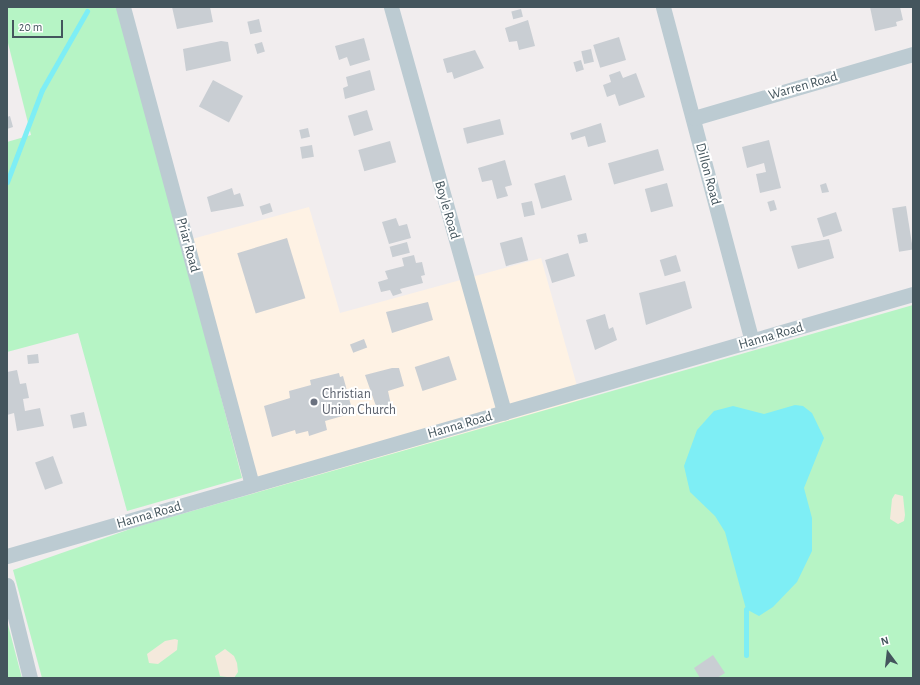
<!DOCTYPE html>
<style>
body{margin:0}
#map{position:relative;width:920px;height:685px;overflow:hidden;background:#f1edee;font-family:"Alegreya Sans",sans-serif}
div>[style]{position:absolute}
.commercial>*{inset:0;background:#fef2e4}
.green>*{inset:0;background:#b6f4c5}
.sand>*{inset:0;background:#f4e9dc}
.water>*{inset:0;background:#7eeef5}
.stream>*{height:5px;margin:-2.5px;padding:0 2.5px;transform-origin:2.5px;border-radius:2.5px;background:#7eeef5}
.building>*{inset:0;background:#c9ced3;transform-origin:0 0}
.street>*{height:15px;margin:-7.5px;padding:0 7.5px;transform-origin:7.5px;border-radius:7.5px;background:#bccbd2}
.dots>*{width:11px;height:11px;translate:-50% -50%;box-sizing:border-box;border:2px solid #fff;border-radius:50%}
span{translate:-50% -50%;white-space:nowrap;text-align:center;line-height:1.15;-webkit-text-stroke:4px #fff;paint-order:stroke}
.street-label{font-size:14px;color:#44555d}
.worship-label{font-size:14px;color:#5b616d}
.left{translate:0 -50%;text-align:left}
.frame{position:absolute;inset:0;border:8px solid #44555d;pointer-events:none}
.north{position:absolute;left:868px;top:633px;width:40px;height:40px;-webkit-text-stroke:3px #fff;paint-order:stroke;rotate:345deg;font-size:11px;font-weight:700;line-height:16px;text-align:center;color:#44555d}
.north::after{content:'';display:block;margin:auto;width:14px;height:18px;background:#44555d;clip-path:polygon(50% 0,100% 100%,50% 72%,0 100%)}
.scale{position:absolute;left:12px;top:20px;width:51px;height:18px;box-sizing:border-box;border:2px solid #44555d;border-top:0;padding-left:5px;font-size:12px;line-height:14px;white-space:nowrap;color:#44555d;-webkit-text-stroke:3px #fff;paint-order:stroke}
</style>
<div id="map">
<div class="commercial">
<i style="clip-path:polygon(309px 207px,340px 313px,541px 258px,581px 400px,247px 496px,181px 242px)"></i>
</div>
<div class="green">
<i style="clip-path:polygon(7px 7px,120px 7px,242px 478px,127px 511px,78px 333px,7px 352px,7px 142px,31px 135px,7px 39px)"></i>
<i style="clip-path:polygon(913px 305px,913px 678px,42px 678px,13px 570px,136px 527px)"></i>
<i style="clip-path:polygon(7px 621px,22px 678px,7px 678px)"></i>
</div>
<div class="sand">
<i style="clip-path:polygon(895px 494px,903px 496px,905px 515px,904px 521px,898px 524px,890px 519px,892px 499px)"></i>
<i style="clip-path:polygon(175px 639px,178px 640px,177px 650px,158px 664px,149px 663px,147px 654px,165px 641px)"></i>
<i style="clip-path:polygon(225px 649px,234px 656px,237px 663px,238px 672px,234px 678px,220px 676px,215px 656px)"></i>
</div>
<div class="water">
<i style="clip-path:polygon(795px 405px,803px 406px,812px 413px,824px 438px,804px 488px,812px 518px,812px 551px,797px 582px,773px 607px,759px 616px,746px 609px,725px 532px,715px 516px,690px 492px,684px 466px,697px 430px,714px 411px,733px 406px,764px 414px)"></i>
</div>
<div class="stream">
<i style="left:7px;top:182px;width:98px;rotate:-69.2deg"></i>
<i style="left:42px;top:90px;width:91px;rotate:-60.3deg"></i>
<i style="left:746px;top:609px;width:46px;rotate:90deg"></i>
</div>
<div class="building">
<i style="clip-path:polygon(172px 7px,210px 7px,213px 22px,177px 29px)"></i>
<i style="clip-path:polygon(870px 7px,900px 7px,903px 20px,896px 22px,897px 26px,875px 31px)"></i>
<i style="left:521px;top:9px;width:8px;height:10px;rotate:76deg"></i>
<i style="left:259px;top:19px;width:13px;height:12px;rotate:77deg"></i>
<i style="clip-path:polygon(528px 20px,535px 46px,519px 50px,517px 41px,509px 42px,505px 28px)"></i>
<i style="left:619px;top:37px;width:24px;height:27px;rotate:73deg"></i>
<i style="clip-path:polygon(364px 38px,370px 60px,350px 66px,347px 57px,339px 60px,335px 46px)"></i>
<i style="clip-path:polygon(221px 41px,228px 42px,231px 61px,186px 71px,183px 49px)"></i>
<i style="left:262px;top:42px;width:10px;height:8px;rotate:73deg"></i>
<i style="left:591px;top:49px;width:13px;height:10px;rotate:77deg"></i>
<i style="clip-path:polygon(475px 50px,484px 68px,454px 79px,452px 72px,447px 73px,443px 59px)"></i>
<i style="left:581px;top:60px;width:10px;height:8px;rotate:73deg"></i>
<i style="clip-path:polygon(370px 70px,375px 90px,345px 99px,343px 88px,348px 86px,346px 77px)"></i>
<i style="clip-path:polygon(620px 71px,623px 78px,636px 73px,645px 97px,619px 106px,615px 94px,607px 97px,603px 85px,611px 82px,609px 75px)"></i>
<i style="left:213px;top:80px;width:34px;height:30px;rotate:28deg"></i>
<i style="left:367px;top:110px;width:21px;height:20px;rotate:73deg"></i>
<i style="clip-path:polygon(10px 116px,13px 127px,7px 129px,7px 117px)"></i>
<i style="left:500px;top:119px;width:16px;height:38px;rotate:76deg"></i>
<i style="clip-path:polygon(601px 123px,606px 142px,588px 147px,585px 136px,572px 140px,570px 133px)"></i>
<i style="left:308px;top:128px;width:9px;height:9px;rotate:77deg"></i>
<i style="clip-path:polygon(769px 140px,781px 188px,760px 193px,756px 174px,766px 172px,764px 163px,747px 168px,742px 147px)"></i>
<i style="left:390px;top:141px;width:22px;height:33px;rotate:74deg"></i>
<i style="left:312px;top:145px;width:12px;height:12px;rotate:81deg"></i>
<i style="left:658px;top:149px;width:22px;height:52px;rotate:74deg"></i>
<i style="clip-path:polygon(505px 160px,512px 185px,505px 187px,508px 196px,497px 199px,492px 180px,482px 182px,478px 168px)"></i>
<i style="left:565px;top:175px;width:26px;height:32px;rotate:74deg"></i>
<i style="left:667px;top:183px;width:24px;height:23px;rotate:75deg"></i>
<i style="clip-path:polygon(826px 183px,829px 192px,822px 193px,820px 185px)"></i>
<i style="clip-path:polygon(232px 188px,234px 195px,240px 193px,244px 206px,211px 212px,207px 197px)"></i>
<i style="left:774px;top:200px;width:10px;height:7px;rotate:73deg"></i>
<i style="left:532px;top:201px;width:14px;height:11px;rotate:78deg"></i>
<i style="left:270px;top:203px;width:9px;height:11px;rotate:72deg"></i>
<i style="left:906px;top:206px;width:44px;height:14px;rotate:81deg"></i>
<i style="left:836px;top:212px;width:20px;height:20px;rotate:72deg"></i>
<i style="clip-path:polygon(396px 218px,399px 226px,407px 224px,411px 238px,389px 244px,382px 222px)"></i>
<i style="left:586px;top:233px;width:9px;height:9px;rotate:77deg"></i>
<i style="left:522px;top:237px;width:24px;height:23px;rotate:75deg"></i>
<i style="left:287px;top:238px;width:63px;height:52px;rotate:73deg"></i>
<i style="clip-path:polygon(829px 239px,834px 258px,798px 269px,791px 246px)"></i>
<i style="left:407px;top:242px;width:11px;height:18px;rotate:75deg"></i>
<i style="left:568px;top:253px;width:24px;height:24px;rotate:73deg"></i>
<i style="clip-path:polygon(414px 255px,416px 263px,422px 262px,425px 275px,421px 276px,423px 283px,400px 289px,402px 293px,393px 296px,390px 290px,381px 292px,378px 282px,388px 279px,385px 271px,404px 266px,402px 258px)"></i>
<i style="left:676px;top:255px;width:17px;height:17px;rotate:73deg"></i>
<i style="clip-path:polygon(685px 281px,692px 308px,646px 325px,639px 293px)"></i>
<i style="clip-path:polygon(428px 302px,433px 320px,392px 333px,386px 312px)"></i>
<i style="clip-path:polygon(605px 314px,609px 329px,613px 327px,617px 340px,595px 350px,586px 320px)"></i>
<i style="left:364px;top:339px;width:9px;height:15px;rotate:69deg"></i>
<i style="left:38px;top:354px;width:9px;height:11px;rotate:84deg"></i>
<i style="left:449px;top:356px;width:25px;height:36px;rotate:72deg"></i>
<i style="clip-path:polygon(392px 368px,399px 368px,404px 386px,388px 391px,391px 405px,377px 409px,365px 375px)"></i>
<i style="clip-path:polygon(17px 370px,20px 384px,26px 383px,29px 398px,23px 399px,25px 411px,40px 408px,44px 426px,17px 431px,14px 413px,7px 415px,7px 372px)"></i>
<i style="clip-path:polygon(339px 373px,340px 377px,343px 376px,353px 413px,325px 421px,327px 430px,309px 436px,308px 431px,296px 434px,295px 430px,272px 437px,264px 406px,290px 398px,289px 391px,311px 385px,310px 380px)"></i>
<i style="left:84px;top:412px;width:14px;height:14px;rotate:78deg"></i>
<i style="left:53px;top:456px;width:29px;height:19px;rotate:70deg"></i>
<i style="clip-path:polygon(713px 655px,725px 673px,717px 678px,700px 678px,694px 668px)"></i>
</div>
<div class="street">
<i style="left:123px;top:7px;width:494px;rotate:74.9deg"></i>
<i style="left:391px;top:7px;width:421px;rotate:74.4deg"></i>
<i style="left:663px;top:7px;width:346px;rotate:75.1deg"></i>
<i style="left:694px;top:118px;width:228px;rotate:-16.3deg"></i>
<i style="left:7px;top:556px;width:943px;rotate:-16.13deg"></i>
<i style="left:7px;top:585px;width:96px;rotate:76.1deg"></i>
</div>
<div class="dots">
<i style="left:314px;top:402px;background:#6b7280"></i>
</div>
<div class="street-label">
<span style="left:803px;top:86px;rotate:-16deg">Warren Road</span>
<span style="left:708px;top:174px;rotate:75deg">Dillon Road</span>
<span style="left:447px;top:210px;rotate:74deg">Boyle Road</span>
<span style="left:188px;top:245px;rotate:75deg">Priar Road</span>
<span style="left:771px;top:336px;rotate:-16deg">Hanna Road</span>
<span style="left:460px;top:425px;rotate:-16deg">Hanna Road</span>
<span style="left:149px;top:515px;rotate:-16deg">Hanna Road</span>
</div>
<div class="worship-label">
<span class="left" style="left:322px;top:402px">Christian<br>Union Church</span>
</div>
<div class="frame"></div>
<div class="north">N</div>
<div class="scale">20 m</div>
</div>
